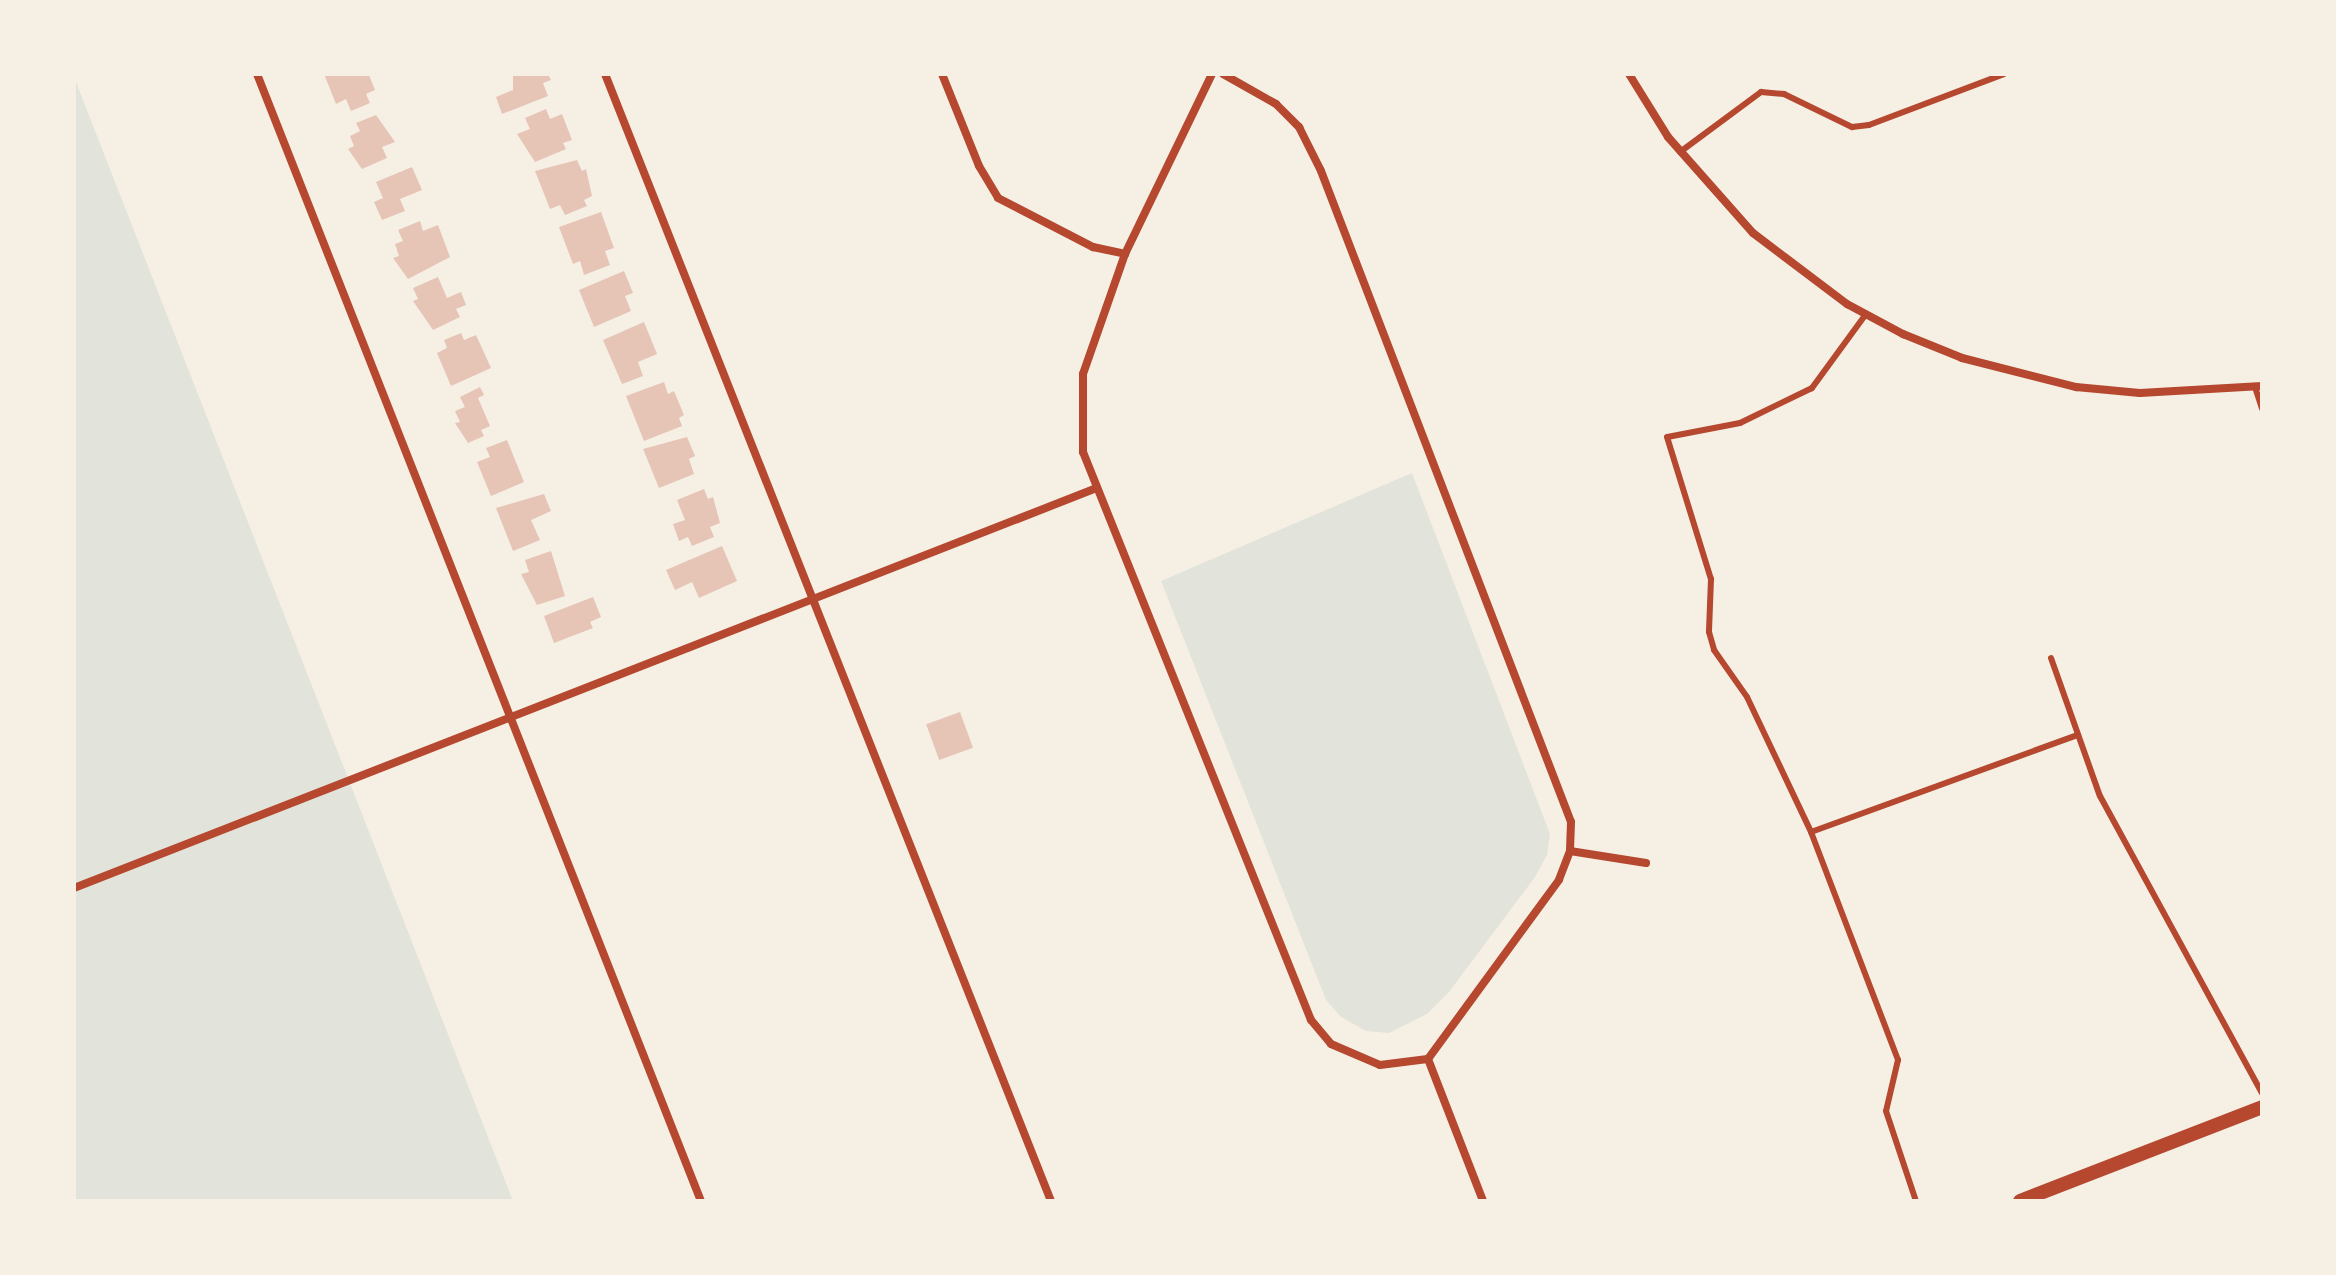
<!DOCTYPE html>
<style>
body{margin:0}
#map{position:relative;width:2336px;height:1275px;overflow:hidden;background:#f6efe4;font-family:"Archivo Narrow",sans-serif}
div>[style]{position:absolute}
.green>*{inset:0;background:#e2e4dc}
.building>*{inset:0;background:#e6c5b7;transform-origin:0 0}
.service>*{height:6px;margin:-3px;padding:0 3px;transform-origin:3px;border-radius:3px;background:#b5482f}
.minor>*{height:8px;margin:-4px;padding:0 4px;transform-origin:4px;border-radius:4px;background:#b5482f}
.tertiary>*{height:14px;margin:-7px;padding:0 7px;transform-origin:7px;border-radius:7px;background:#b5482f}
span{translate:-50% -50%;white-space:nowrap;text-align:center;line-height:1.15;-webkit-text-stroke:8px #f6efe4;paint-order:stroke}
.frame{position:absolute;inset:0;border:76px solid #f6efe4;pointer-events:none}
</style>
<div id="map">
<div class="green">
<i style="clip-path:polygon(74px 77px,348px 778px,513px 1201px,74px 1201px)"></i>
<i style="clip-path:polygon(1412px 473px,1550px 834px,1547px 855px,1535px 877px,1449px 992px,1427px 1014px,1389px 1033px,1366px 1031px,1341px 1017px,1326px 1000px,1161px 581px)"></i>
</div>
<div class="building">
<i style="clip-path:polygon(324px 74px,369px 75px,375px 90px,366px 94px,370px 103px,351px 111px,346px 99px,336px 104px)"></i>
<i style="clip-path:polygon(513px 74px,548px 74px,551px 80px,543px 83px,548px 96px,502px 114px,496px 97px,513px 90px)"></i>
<i style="clip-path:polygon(546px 109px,550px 119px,562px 114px,572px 140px,563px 143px,566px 149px,535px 162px,517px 134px,530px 129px,525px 118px)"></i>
<i style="clip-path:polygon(376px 115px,395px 142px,382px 147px,387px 158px,362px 169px,348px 149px,354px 146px,350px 136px,360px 131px,356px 123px)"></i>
<i style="clip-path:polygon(577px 160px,582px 171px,586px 169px,592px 196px,584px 200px,587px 206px,565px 215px,560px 205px,550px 209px,535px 171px)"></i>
<i style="clip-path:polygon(412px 167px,422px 190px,400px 199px,405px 211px,382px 220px,374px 202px,383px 198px,376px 182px)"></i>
<i style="clip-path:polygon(601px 212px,614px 248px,605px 251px,610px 265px,584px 275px,580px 261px,573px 264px,559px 227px)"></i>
<i style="clip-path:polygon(420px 221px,423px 231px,438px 225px,450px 257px,408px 279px,393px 258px,399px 256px,395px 244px,403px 241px,398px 230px)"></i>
<i style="clip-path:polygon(624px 271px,633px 293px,625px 296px,631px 311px,594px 327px,579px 290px)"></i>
<i style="clip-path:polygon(438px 277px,447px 298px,461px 292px,466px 305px,456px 309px,460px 317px,433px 330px,413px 301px,418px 299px,413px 288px)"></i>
<i style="clip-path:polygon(644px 322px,657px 354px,638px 362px,643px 376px,622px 384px,603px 340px)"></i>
<i style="clip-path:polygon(461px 333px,464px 340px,476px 335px,491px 368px,451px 386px,437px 353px,447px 348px,444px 340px)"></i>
<i style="clip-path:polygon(664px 382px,668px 394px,674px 391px,684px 415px,679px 418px,682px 426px,644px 441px,626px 396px)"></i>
<i style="clip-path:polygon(480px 387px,484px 395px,478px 398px,490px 426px,481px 430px,484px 436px,468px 443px,455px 423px,460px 422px,455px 411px,465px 407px,460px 397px)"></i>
<i style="clip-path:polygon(687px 437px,695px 456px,689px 459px,694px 474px,659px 488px,643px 449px)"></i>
<i style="clip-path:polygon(507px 440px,524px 482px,491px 496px,477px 462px,490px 457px,486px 448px)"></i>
<i style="clip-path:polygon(704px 489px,708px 499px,713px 497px,720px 523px,710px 527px,714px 537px,692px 546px,688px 537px,679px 541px,673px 524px,685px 520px,677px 500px)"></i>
<i style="clip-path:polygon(544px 494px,551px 511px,531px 520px,540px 540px,513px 551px,496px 508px)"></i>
<i style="clip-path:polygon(722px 546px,737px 581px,699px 598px,692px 582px,675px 590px,666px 570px)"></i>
<i style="clip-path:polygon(551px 551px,565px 596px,537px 605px,521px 574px,529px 572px,525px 560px)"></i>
<i style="clip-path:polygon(593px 597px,601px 617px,590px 622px,593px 628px,554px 643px,544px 616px)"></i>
<i style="left:960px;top:712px;width:38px;height:36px;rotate:70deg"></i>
</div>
<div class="service">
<i style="left:1680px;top:152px;width:101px;rotate:-36.5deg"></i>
<i style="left:1761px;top:92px;width:23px;rotate:5deg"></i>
<i style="left:1784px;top:94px;width:76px;rotate:25.9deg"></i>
<i style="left:1852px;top:127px;width:17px;rotate:-7deg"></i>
<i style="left:1869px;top:125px;width:144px;rotate:-20.7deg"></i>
<i style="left:1866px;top:314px;width:92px;rotate:126.1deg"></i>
<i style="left:1812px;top:388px;width:80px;rotate:154.1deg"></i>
<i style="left:1740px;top:423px;width:74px;rotate:169.1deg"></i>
<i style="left:1667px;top:437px;width:149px;rotate:72.8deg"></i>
<i style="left:1711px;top:579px;width:53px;rotate:92.2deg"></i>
<i style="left:1709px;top:632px;width:19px;rotate:74deg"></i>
<i style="left:1714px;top:650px;width:57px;rotate:54.9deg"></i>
<i style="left:1747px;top:697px;width:149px;rotate:64.6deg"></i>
<i style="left:1811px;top:832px;width:244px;rotate:69.1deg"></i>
<i style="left:1898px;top:1060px;width:52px;rotate:103.2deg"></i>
<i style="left:1886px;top:1111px;width:95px;rotate:71.6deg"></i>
<i style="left:2255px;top:387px;width:23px;rotate:72deg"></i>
<i style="left:2051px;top:658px;width:146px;rotate:70.5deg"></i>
<i style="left:2100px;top:796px;width:338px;rotate:61.4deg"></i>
<i style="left:1811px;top:832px;width:284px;rotate:-20deg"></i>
</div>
<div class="minor">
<i style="left:257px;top:74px;width:1211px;rotate:68.5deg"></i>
<i style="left:605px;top:74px;width:1212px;rotate:68.41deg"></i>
<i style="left:942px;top:74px;width:99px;rotate:68.1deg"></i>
<i style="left:979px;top:166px;width:37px;rotate:59deg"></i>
<i style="left:998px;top:198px;width:107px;rotate:27.3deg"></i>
<i style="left:1093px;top:247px;width:33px;rotate:12deg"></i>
<i style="left:1212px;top:74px;width:200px;rotate:115.8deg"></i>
<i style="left:1125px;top:254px;width:127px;rotate:109.3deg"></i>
<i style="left:1083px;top:374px;width:78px;rotate:90deg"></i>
<i style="left:1083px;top:452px;width:612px;rotate:68.13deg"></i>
<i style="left:1311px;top:1020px;width:31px;rotate:50deg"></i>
<i style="left:1331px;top:1044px;width:53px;rotate:23.2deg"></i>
<i style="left:1380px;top:1065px;width:48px;rotate:-7.1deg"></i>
<i style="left:1428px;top:1059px;width:152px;rotate:68.8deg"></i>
<i style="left:1223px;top:74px;width:61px;rotate:29.5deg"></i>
<i style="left:1276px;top:104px;width:33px;rotate:45deg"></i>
<i style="left:1299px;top:127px;width:49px;rotate:63.4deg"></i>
<i style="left:1321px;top:171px;width:697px;rotate:68.99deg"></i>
<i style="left:1571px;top:822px;width:29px;rotate:92deg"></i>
<i style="left:1570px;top:851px;width:31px;rotate:111deg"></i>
<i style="left:1559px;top:880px;width:222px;rotate:126.2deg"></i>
<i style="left:1629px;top:74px;width:74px;rotate:58.2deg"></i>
<i style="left:1668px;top:137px;width:128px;rotate:48.5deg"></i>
<i style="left:1753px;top:233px;width:118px;rotate:37.1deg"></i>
<i style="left:1847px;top:304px;width:64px;rotate:28.2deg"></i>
<i style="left:1903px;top:334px;width:64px;rotate:22.1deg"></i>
<i style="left:1962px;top:358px;width:118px;rotate:14.3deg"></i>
<i style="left:2076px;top:387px;width:64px;rotate:5.4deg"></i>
<i style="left:2140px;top:393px;width:122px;rotate:-3.3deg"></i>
<i style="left:1570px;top:851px;width:77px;rotate:9deg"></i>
<i style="left:74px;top:888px;width:1098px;rotate:-21.36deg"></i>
</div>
<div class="tertiary">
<i style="left:2020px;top:1201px;width:260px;rotate:-21.2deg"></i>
</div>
<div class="frame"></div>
</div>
